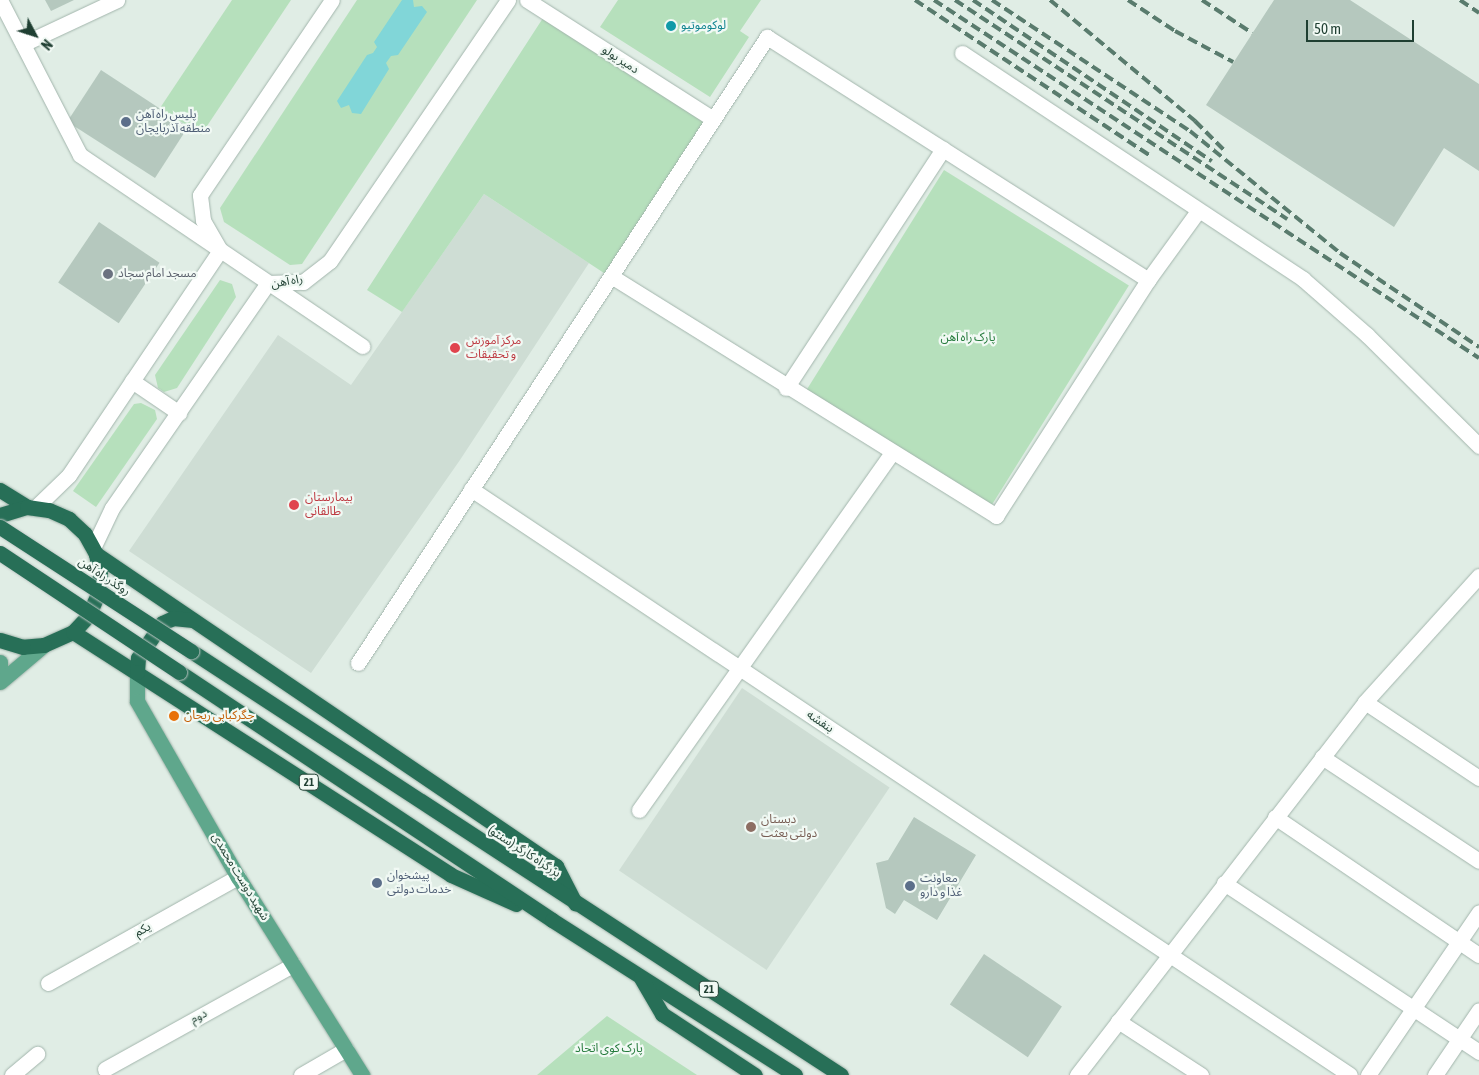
<!DOCTYPE html>
<meta charset="utf-8">
<style>
body{margin:0}
#map{position:relative;width:1479px;height:1075px;overflow:hidden;background:#e0ede5;font-family:"Asap Condensed","Noto Sans Arabic",sans-serif}
div>[style]{position:absolute}
.built>*{inset:0;background:#ceddd4;transform-origin:0 0}
.green>*{inset:0;background:#b6e0bc;transform-origin:0 0}
.water>*{inset:0;background:#81d6d8}
.building>*{inset:0;background:#b5c8be;transform-origin:0 0}
.roads{filter:drop-shadow(0 0 1px #a2b5ac) drop-shadow(0 0 1px #a2b5ac)}
.minor>*{height:15px;margin:-7.5px;padding:0 7.5px;transform-origin:7.5px;border-radius:7.5px;background:#fff}
.major>*{height:15px;margin:-7.5px;padding:0 7.5px;transform-origin:7.5px;border-radius:7.5px;background:#5fa78c}
.highway>*{height:15px;margin:-7.5px;padding:0 7.5px;transform-origin:7.5px;border-radius:7.5px;background:#276f57}
.rail>*{height:4px;margin-top:-2px;transform-origin:0;background:repeating-linear-gradient(90deg,#597b6d 0 10px,transparent 0 15px)}
.bridges{filter:drop-shadow(0 0 1px #c0c9c6) drop-shadow(0 0 1px #c0c9c6)}
.highway-bridge>*{height:15px;margin:-7.5px;padding:0 7.5px;transform-origin:7.5px;border-radius:7.5px;background:#276f57}
.dots>*{width:14px;height:14px;translate:-50% -50%;box-sizing:border-box;border:2px solid #f1f9f4;border-radius:50%}
span{translate:-50% -50%;white-space:nowrap;text-align:center;line-height:1.15;-webkit-text-stroke:4.5px #f1f9f4;paint-order:stroke}
.shield-label span{padding:1px 4px;background:#f1f9f4;border:1px solid;border-radius:4px;-webkit-text-stroke-width:0}
.shield-label{font-size:11px;color:#1f3f32;font-weight:700}
.culture-label{font-size:12px;color:#0d838f}
.left{translate:0 -50%;text-align:left}
.street-label{font-size:12px;color:#1f3f32}
.service-label{font-size:12px;color:#4e5e75}
.worship-label{font-size:12px;color:#5b616d}
.park-label{font-size:12px;color:#247a3b}
.health-label{font-size:12px;color:#be3a42}
.food-label{font-size:12px;color:#c56008}
.education-label{font-size:12px;color:#785e54}
.north{position:absolute;left:10px;top:10px;width:50px;height:50px;-webkit-text-stroke:4px #f1f9f4;paint-order:stroke;rotate:130deg;font-size:14px;font-weight:700;line-height:20px;text-align:center;color:#1f3f32}
.north::after{content:'';display:block;margin:auto;width:18px;height:22px;background:#1f3f32;clip-path:polygon(50% 0,100% 100%,50% 72%,0 100%)}
.scale{position:absolute;left:1306px;top:20px;width:108px;height:22px;box-sizing:border-box;border:2px solid #1f3f32;border-top:0;padding-left:6px;font-size:15px;line-height:18px;white-space:nowrap;color:#1f3f32;-webkit-text-stroke:4px #f1f9f4;paint-order:stroke}
</style>
<div id="map">
<div class="built">
<i style="clip-path:polygon(484px 194px,589px 263px,460px 460px,311px 673px,129px 551px,278px 335px,351px 385px)"></i>
<i style="left:742px;top:688px;width:178px;height:220px;rotate:34deg"></i>
</div>
<div class="green">
<i style="clip-path:polygon(232px 0,291px 0,201px 135px,160px 108px)"></i>
<i style="clip-path:polygon(357px 0,477px 0,302px 264px,290px 265px,224px 222px,220px 208px)"></i>
<i style="clip-path:polygon(618px 0,761px 0,740px 31px,749px 37px,710px 97px,600px 27px)"></i>
<i style="clip-path:polygon(543px 18px,707px 121px,607px 275px,484px 194px,402px 312px,367px 290px)"></i>
<i style="left:944px;top:170px;width:218px;height:260px;rotate:32deg"></i>
<i style="clip-path:polygon(220px 280px,232px 284px,236px 297px,177px 388px,164px 392px,158px 388px,155px 375px)"></i>
<i style="clip-path:polygon(141px 403px,155px 410px,157px 419px,96px 507px,73px 491px,134px 404px)"></i>
<i style="clip-path:polygon(607px 1016px,697px 1075px,537px 1075px)"></i>
</div>
<div class="water">
<i style="clip-path:polygon(402px 0,413px 0,414px 7px,422px 6px,427px 12px,398px 55px,391px 56px,386px 63px,389px 69px,361px 114px,352px 113px,349px 105px,341px 108px,337px 101px,367px 55px,373px 53px,377px 47px,374px 42px)"></i>
</div>
<div class="building">
<i style="clip-path:polygon(45px 0,74px 0,51px 11px)"></i>
<i style="clip-path:polygon(1274px 0,1350px 0,1479px 84px,1479px 171px,1444px 148px,1394px 227px,1206px 105px)"></i>
<i style="clip-path:polygon(101px 70px,188px 127px,155px 178px,74px 126px,69px 119px)"></i>
<i style="left:99px;top:222px;width:73px;height:73px;rotate:34deg"></i>
<i style="clip-path:polygon(914px 817px,976px 855px,937px 920px,904px 900px,895px 914px,886px 908px,876px 863px,888px 860px)"></i>
<i style="left:984px;top:954px;width:94px;height:61px;rotate:34deg"></i>
</div>
<div class="roads">
<div class="minor">
<i style="left:0;top:0;width:174px;rotate:62.7deg"></i>
<i style="left:80px;top:155px;width:341px;rotate:34.1deg"></i>
<i style="left:527px;top:0;width:221px;rotate:32.6deg"></i>
<i style="left:23px;top:44px;width:104px;rotate:-25.1deg"></i>
<i style="left:962px;top:53px;width:409px;rotate:33.5deg"></i>
<i style="left:1303px;top:279px;width:85px;rotate:41.2deg"></i>
<i style="left:1367px;top:335px;width:158px;rotate:44.7deg"></i>
<i style="left:611px;top:276px;width:454px;rotate:31.9deg"></i>
<i style="left:996px;top:516px;width:281px;rotate:-57.2deg"></i>
<i style="left:1148px;top:280px;width:85px;rotate:-54.1deg"></i>
<i style="left:132px;top:381px;width:57px;rotate:34.2deg"></i>
<i style="left:786px;top:388px;width:286px;rotate:-56.7deg"></i>
<i style="left:471px;top:489px;width:1056px;rotate:33.69deg"></i>
<i style="left:35px;top:508px;width:47px;rotate:-44.1deg"></i>
<i style="left:69px;top:475px;width:271px;rotate:-56.1deg"></i>
<i style="left:220px;top:250px;width:34px;rotate:-120deg"></i>
<i style="left:203px;top:220px;width:25px;rotate:-97deg"></i>
<i style="left:200px;top:195px;width:235px;rotate:-55.9deg"></i>
<i style="left:93px;top:548px;width:44px;rotate:-64.6deg"></i>
<i style="left:112px;top:508px;width:274px;rotate:-55.3deg"></i>
<i style="left:268px;top:283px;width:35px;rotate:-2deg"></i>
<i style="left:303px;top:282px;width:34px;rotate:-38deg"></i>
<i style="left:330px;top:261px;width:316px;rotate:-55.7deg"></i>
<i style="left:358px;top:663px;width:748px;rotate:-56.84deg"></i>
<i style="left:767px;top:37px;width:452px;rotate:32.5deg"></i>
<i style="left:1365px;top:702px;width:170px;rotate:-47.9deg"></i>
<i style="left:1322px;top:757px;width:188px;rotate:33.5deg"></i>
<i style="left:639px;top:810px;width:438px;rotate:-54.7deg"></i>
<i style="left:1275px;top:817px;width:246px;rotate:34.1deg"></i>
<i style="left:1224px;top:883px;width:306px;rotate:33.5deg"></i>
<i style="left:48px;top:983px;width:218px;rotate:-29.2deg"></i>
<i style="left:1118px;top:1021px;width:99px;rotate:33deg"></i>
<i style="left:105px;top:1069px;width:215px;rotate:-29deg"></i>
<i style="left:12px;top:1075px;width:33px;rotate:-40deg"></i>
<i style="left:301px;top:1075px;width:52px;rotate:-30deg"></i>
<i style="left:1077px;top:1075px;width:471px;rotate:-52.3deg"></i>
<i style="left:1365px;top:702px;width:137px;rotate:33.7deg"></i>
<i style="left:1368px;top:1075px;width:197px;rotate:-55.7deg"></i>
<i style="left:1435px;top:1075px;width:78px;rotate:-55.9deg"></i>
</div>
<div class="major">
<i style="left:0;top:662px;width:12px;rotate:90deg"></i>
<i style="left:137px;top:672px;width:29px;rotate:90deg"></i>
<i style="left:137px;top:701px;width:203px;rotate:60.2deg"></i>
<i style="left:238px;top:877px;width:234px;rotate:57.9deg"></i>
<i style="left:0;top:682px;width:57px;rotate:-40.1deg"></i>
</div>
<div class="highway">
<i style="left:0;top:490px;width:32px;rotate:32deg"></i>
<i style="left:0;top:515px;width:28px;rotate:-17deg"></i>
<i style="left:27px;top:507px;width:22px;rotate:8deg"></i>
<i style="left:49px;top:510px;width:22px;rotate:24deg"></i>
<i style="left:69px;top:519px;width:22px;rotate:43deg"></i>
<i style="left:85px;top:534px;width:23px;rotate:61deg"></i>
<i style="left:96px;top:554px;width:21px;rotate:79deg"></i>
<i style="left:100px;top:575px;width:21px;rotate:98deg"></i>
<i style="left:97px;top:596px;width:22px;rotate:114deg"></i>
<i style="left:88px;top:616px;width:22px;rotate:133deg"></i>
<i style="left:73px;top:632px;width:32px;rotate:156deg"></i>
<i style="left:44px;top:645px;width:21px;rotate:175deg"></i>
<i style="left:23px;top:647px;width:24px;rotate:-163deg"></i>
<i style="left:96px;top:554px;width:556px;rotate:34.15deg"></i>
<i style="left:556px;top:866px;width:42px;rotate:62.8deg"></i>
<i style="left:73px;top:632px;width:449px;rotate:32.7deg"></i>
<i style="left:451px;top:875px;width:71px;rotate:24deg"></i>
<i style="left:191px;top:651px;width:776px;rotate:33.12deg"></i>
<i style="left:137px;top:672px;width:14px;rotate:-86deg"></i>
<i style="left:138px;top:658px;width:42px;rotate:-55.6deg"></i>
<i style="left:162px;top:623px;width:12px;rotate:-24deg"></i>
<i style="left:173px;top:618px;width:20px;rotate:6deg"></i>
<i style="left:179px;top:672px;width:448px;rotate:33.6deg"></i>
<i style="left:552px;top:920px;width:288px;rotate:32.5deg"></i>
<i style="left:641px;top:978px;width:42px;rotate:59.7deg"></i>
<i style="left:662px;top:1014px;width:111px;rotate:33.3deg"></i>
</div>
</div>
<div class="rail">
<i style="left:915px;top:0;width:284px;rotate:33.5deg"></i>
<i style="left:934px;top:0;width:652px;rotate:33.3deg"></i>
<i style="left:955px;top:0;width:398px;rotate:33.4deg"></i>
<i style="left:973px;top:0;width:288px;rotate:34deg"></i>
<i style="left:992px;top:0;width:237px;rotate:33.5deg"></i>
<i style="left:1190px;top:131px;width:193px;rotate:39.1deg"></i>
<i style="left:1340px;top:253px;width:168px;rotate:34.1deg"></i>
<i style="left:1050px;top:0;width:189px;rotate:39.8deg"></i>
<i style="left:1195px;top:121px;width:41px;rotate:45deg"></i>
<i style="left:1128px;top:0;width:56px;rotate:33.4deg"></i>
<i style="left:1175px;top:31px;width:66px;rotate:28.1deg"></i>
<i style="left:1202px;top:0;width:60px;rotate:33.4deg"></i>
<i style="left:1460px;top:0;width:23px;rotate:34deg"></i>
</div>
<div class="bridges">
<div class="highway-bridge">
<i style="left:0;top:527px;width:228px;rotate:33deg"></i>
<i style="left:0;top:553px;width:215px;rotate:33.6deg"></i>
</div>
</div>
<div class="dots">
<i style="left:671px;top:26px;background:#0f9aa8"></i>
<i style="left:126px;top:122px;background:#5c6f8a"></i>
<i style="left:108px;top:274px;background:#6b7280"></i>
<i style="left:455px;top:348px;background:#e0444e"></i>
<i style="left:294px;top:505px;background:#e0444e"></i>
<i style="left:174px;top:716px;background:#e8710a"></i>
<i style="left:751px;top:827px;background:#8d6e63"></i>
<i style="left:377px;top:883px;background:#5c6f8a"></i>
<i style="left:910px;top:886px;background:#5c6f8a"></i>
</div>
<div class="shield-label">
<span style="left:309px;top:782px">21</span>
<span style="left:709px;top:989px">21</span>
</div>
<div class="culture-label">
<span class="left" style="left:681px;top:26px">لوکوموتیو</span>
</div>
<div class="street-label">
<span style="left:620px;top:60px;rotate:33deg">دمیر یولو</span>
<span style="left:287px;top:282px;rotate:-10deg">راه آهن</span>
<span style="left:104px;top:577px;rotate:33deg">روگذر راه آهن</span>
<span style="left:820px;top:722px;rotate:34deg">بنفشه</span>
<span style="left:524px;top:852px;rotate:33deg">بزرگراه کارگر (سنتو)</span>
<span style="left:240px;top:877px;rotate:59deg">شهید دوست محمدی</span>
<span style="left:143px;top:930px;rotate:-29deg">یکم</span>
<span style="left:199px;top:1017px;rotate:-29deg">دوم</span>
</div>
<div class="service-label">
<span class="left" style="left:136px;top:122px">پلیس راه آهن<br>منطقه آذربایجان</span>
<span class="left" style="left:387px;top:883px">پیشخوان<br>خدمات دولتی</span>
<span class="left" style="left:920px;top:886px">معاونت<br>غذا و دارو</span>
</div>
<div class="worship-label">
<span class="left" style="left:118px;top:274px">مسجد امام سجاد</span>
</div>
<div class="park-label">
<span style="left:968px;top:338px">پارک راه آهن</span>
<span style="left:609px;top:1049px">پارک کوی اتحاد</span>
</div>
<div class="health-label">
<span class="left" style="left:466px;top:348px">مرکز آموزش<br>و تحقیقات</span>
<span class="left" style="left:305px;top:505px">بیمارستان<br>طالقانی</span>
</div>
<div class="food-label">
<span class="left" style="left:184px;top:716px">جگرکبابی ریحان</span>
</div>
<div class="education-label">
<span class="left" style="left:761px;top:827px">دبستان<br>دولتی بعثت</span>
</div>
<div class="north">N</div>
<div class="scale">50 m</div>
</div>
